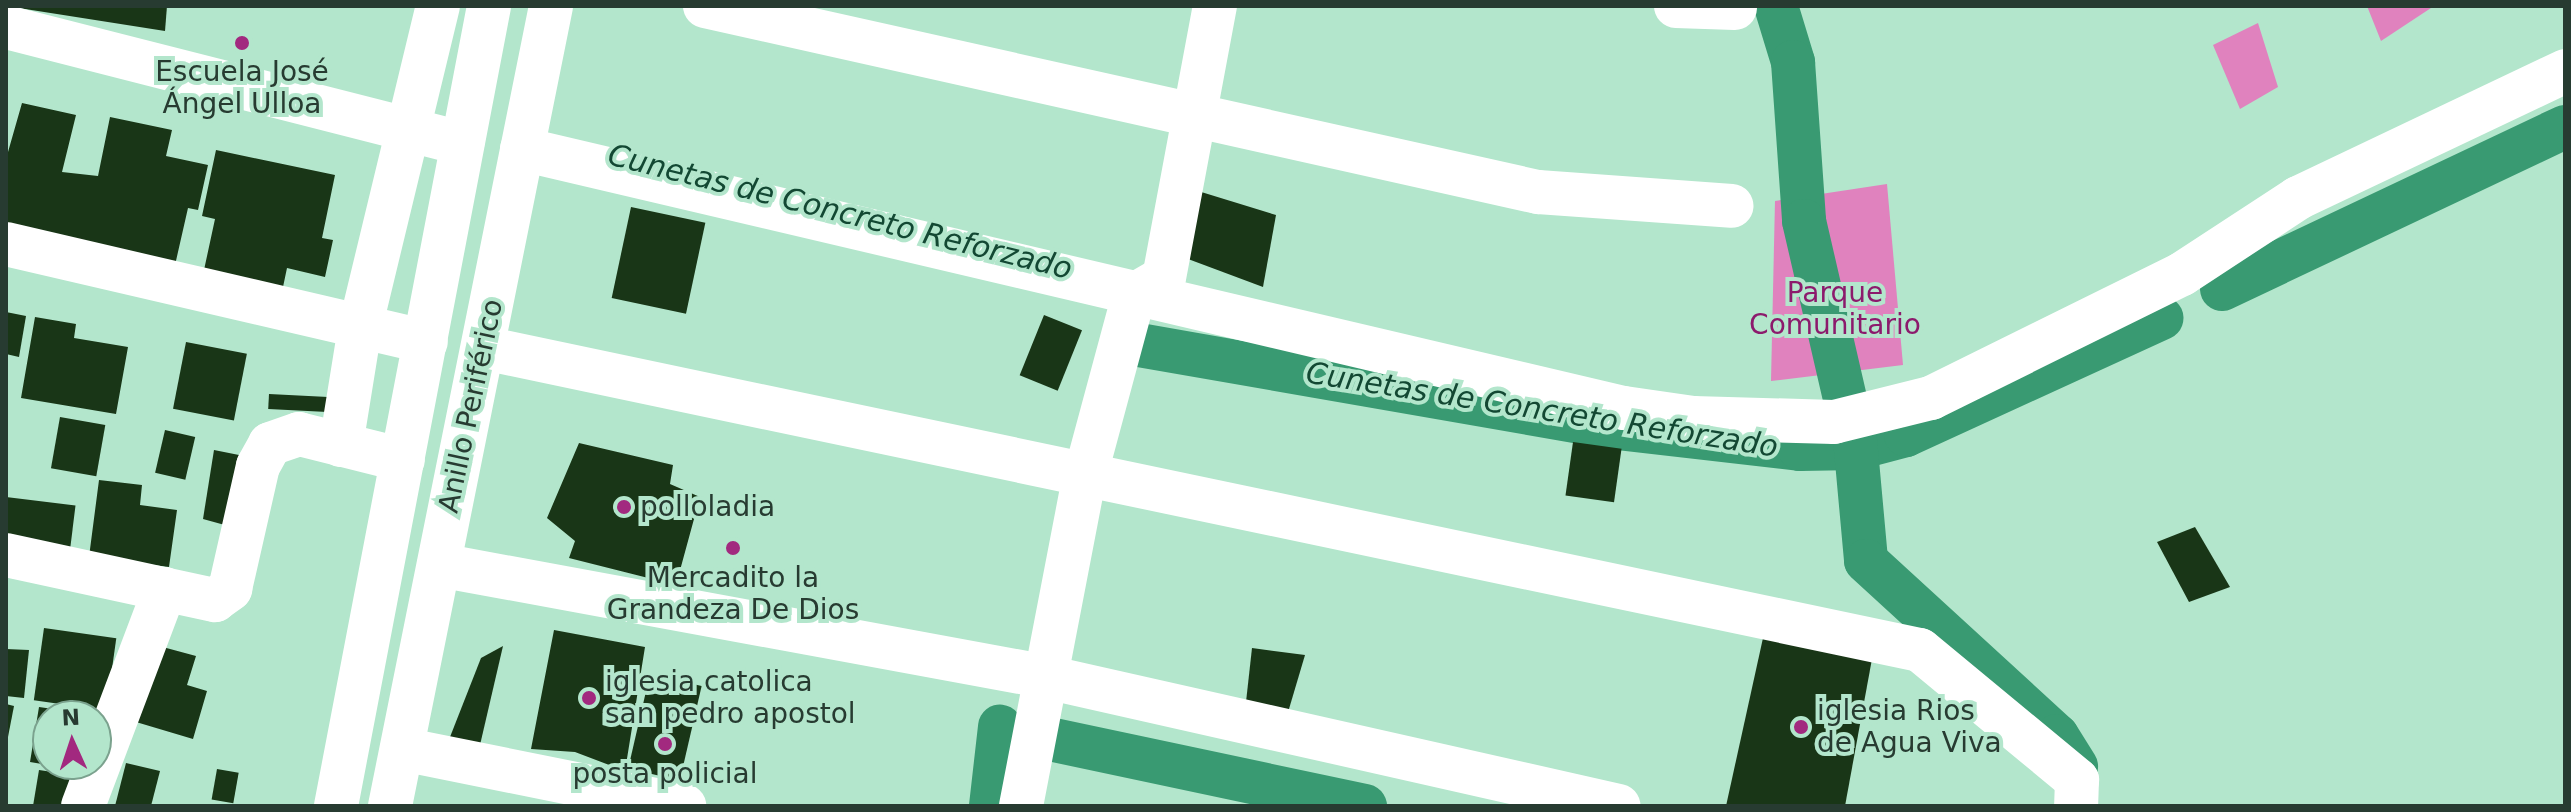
<!DOCTYPE html>
<meta charset="utf-8">
<style>
body{margin:0}
#map{position:relative;width:2571px;height:812px;overflow:hidden;background:#b3e6cc;font-family:"DejaVu Sans",sans-serif}
div>[style]{position:absolute}
.green>*{inset:0;background:#e082be}
.canal>*{height:44px;margin:-22px;padding:0 22px;transform-origin:22px;border-radius:22px;background:#399a72}
.building>*{inset:0;background:#193617;transform-origin:0 0}
.minor>*{height:44px;margin:-22px;padding:0 22px;transform-origin:22px;border-radius:22px;background:#fff}
.highway>*{height:44px;margin:-22px;padding:0 22px;transform-origin:22px;border-radius:22px;background:#fff}
.dots>*{width:22px;height:22px;translate:-50% -50%;box-sizing:border-box;border:4px solid #b3e6cc;border-radius:50%}
span{translate:-50% -50%;white-space:nowrap;text-align:center;line-height:1.15;-webkit-text-stroke:8px #b3e6cc;paint-order:stroke}
.poi-label{font-size:28px;color:#273b31}
.left{translate:0 -50%;text-align:left}
.park-label{font-size:28px;color:#8c1a6c}
.street-label{font-size:28px;color:#273b31}
.water-label{font-size:30px;color:#134833;font-style:italic}
.frame{position:absolute;inset:0;border:8px solid #273b31;pointer-events:none}
.north{position:absolute;left:32px;top:700px;width:80px;height:80px;box-sizing:border-box;background:#b3e6cc;border:2px solid #7ba28e;border-radius:50%;rotate:357deg;font-size:22px;font-weight:700;line-height:32px;text-align:center;color:#273b31}
.north::after{content:'';display:block;margin:auto;width:28px;height:36px;background:#a2297f;clip-path:polygon(50% 0,100% 100%,50% 72%,0 100%)}
</style>
<div id="map">
<div class="green">
<i style="clip-path:polygon(2367px 6px,2434px 6px,2381px 41px)"></i>
<i style="clip-path:polygon(2258px 23px,2278px 87px,2240px 109px,2213px 45px)"></i>
<i style="clip-path:polygon(1887px 184px,1903px 365px,1771px 381px,1775px 201px)"></i>
</div>
<div class="canal">
<i style="left:1776px;top:6px;width:59px;rotate:73.1deg"></i>
<i style="left:1793px;top:62px;width:159px;rotate:86deg"></i>
<i style="left:1804px;top:221px;width:195px;rotate:77deg"></i>
<i style="left:2222px;top:289px;width:379px;rotate:-25.3deg"></i>
<i style="left:1139px;top:345px;width:485px;rotate:9.9deg"></i>
<i style="left:1617px;top:428px;width:184px;rotate:6.5deg"></i>
<i style="left:1800px;top:449px;width:57px;rotate:-1deg"></i>
<i style="left:1857px;top:448px;width:51px;rotate:-14.9deg"></i>
<i style="left:1906px;top:435px;width:281px;rotate:-24.6deg"></i>
<i style="left:1855px;top:439px;width:122px;rotate:84.8deg"></i>
<i style="left:1866px;top:561px;width:259px;rotate:42.5deg"></i>
<i style="left:2057px;top:736px;width:36px;rotate:58deg"></i>
<i style="left:1054px;top:740px;width:318px;rotate:12deg"></i>
<i style="left:991px;top:806px;width:80px;rotate:-83.5deg"></i>
</div>
<div class="building">
<i style="clip-path:polygon(6px 6px,167px 6px,165px 31px)"></i>
<i style="clip-path:polygon(22px 103px,76px 115px,62px 172px,98px 176px,110px 117px,172px 130px,166px 156px,208px 165px,198px 210px,188px 208px,173px 274px,6px 237px,6px 159px)"></i>
<i style="clip-path:polygon(216px 150px,335px 175px,322px 238px,333px 240px,325px 277px,287px 268px,283px 287px,204px 270px,215px 219px,202px 216px)"></i>
<i style="clip-path:polygon(1185px 187px,1276px 215px,1263px 287px,1172px 253px)"></i>
<i style="left:631px;top:207px;width:76px;height:93px;rotate:12deg"></i>
<i style="clip-path:polygon(6px 312px,26px 316px,19px 357px,6px 354px)"></i>
<i style="left:1044px;top:315px;width:41px;height:65px;rotate:22deg"></i>
<i style="clip-path:polygon(35px 317px,76px 324px,74px 338px,128px 347px,116px 414px,21px 398px)"></i>
<i style="left:186px;top:342px;width:62px;height:68px;rotate:11deg"></i>
<i style="left:269px;top:394px;width:74px;height:15px;rotate:3deg"></i>
<i style="left:60px;top:417px;width:46px;height:52px;rotate:10deg"></i>
<i style="left:165px;top:430px;width:31px;height:44px;rotate:13deg"></i>
<i style="left:1573px;top:442px;width:49px;height:54px;rotate:8deg"></i>
<i style="clip-path:polygon(579px 443px,673px 465px,670px 484px,700px 497px,676px 585px,569px 558px,575px 541px,547px 518px)"></i>
<i style="clip-path:polygon(214px 450px,249px 457px,232px 527px,203px 519px)"></i>
<i style="clip-path:polygon(99px 480px,142px 485px,140px 505px,177px 510px,169px 567px,89px 557px)"></i>
<i style="left:6px;top:497px;width:70px;height:45px;rotate:7deg"></i>
<i style="clip-path:polygon(2195px 527px,2230px 587px,2189px 602px,2157px 542px)"></i>
<i style="left:44px;top:628px;width:73px;height:73px;rotate:8deg"></i>
<i style="clip-path:polygon(554px 630px,645px 647px,625px 771px,575px 752px,531px 749px)"></i>
<i style="clip-path:polygon(1763px 638px,1874px 648px,1845px 806px,1726px 806px)"></i>
<i style="clip-path:polygon(159px 646px,196px 656px,187px 685px,207px 691px,193px 739px,136px 722px)"></i>
<i style="clip-path:polygon(503px 646px,480px 745px,450px 737px,481px 658px)"></i>
<i style="clip-path:polygon(1252px 648px,1305px 655px,1286px 719px,1246px 702px)"></i>
<i style="clip-path:polygon(6px 649px,29px 650px,24px 698px,6px 696px)"></i>
<i style="left:650px;top:674px;width:53px;height:97px;rotate:13deg"></i>
<i style="clip-path:polygon(6px 704px,14px 706px,7px 742px,6px 742px)"></i>
<i style="clip-path:polygon(39px 707px,88px 714px,48px 716px,48px 765px,30px 762px)"></i>
<i style="clip-path:polygon(126px 763px,160px 771px,151px 806px,115px 806px)"></i>
<i style="left:217px;top:769px;width:22px;height:31px;rotate:10deg"></i>
<i style="clip-path:polygon(39px 770px,79px 776px,75px 806px,33px 806px)"></i>
</div>
<div class="minor">
<i style="left:705px;top:6px;width:854px;rotate:12.59deg"></i>
<i style="left:1538px;top:192px;width:194px;rotate:4.1deg"></i>
<i style="left:1676px;top:6px;width:59px;rotate:1.9deg"></i>
<i style="left:6px;top:27px;width:471px;rotate:14.3deg"></i>
<i style="left:522px;top:149px;width:1132px;rotate:13.23deg"></i>
<i style="left:1624px;top:408px;width:70px;rotate:8.2deg"></i>
<i style="left:1693px;top:418px;width:141px;rotate:1.6deg"></i>
<i style="left:1834px;top:422px;width:100px;rotate:-13.9deg"></i>
<i style="left:1931px;top:398px;width:280px;rotate:-26.3deg"></i>
<i style="left:2182px;top:274px;width:139px;rotate:-33.2deg"></i>
<i style="left:2298px;top:198px;width:296px;rotate:-25.4deg"></i>
<i style="left:6px;top:244px;width:431px;rotate:13.1deg"></i>
<i style="left:484px;top:348px;width:1467px;rotate:11.88deg"></i>
<i style="left:1920px;top:650px;width:204px;rotate:39.6deg"></i>
<i style="left:2077px;top:780px;width:26px;rotate:92deg"></i>
<i style="left:341px;top:445px;width:119px;rotate:-80.8deg"></i>
<i style="left:360px;top:328px;width:331px;rotate:-76.4deg"></i>
<i style="left:6px;top:555px;width:214px;rotate:12.2deg"></i>
<i style="left:215px;top:600px;width:19px;rotate:-36deg"></i>
<i style="left:230px;top:589px;width:126px;rotate:-77.2deg"></i>
<i style="left:258px;top:466px;width:25px;rotate:-61deg"></i>
<i style="left:270px;top:444px;width:31px;rotate:-19deg"></i>
<i style="left:299px;top:434px;width:107px;rotate:14deg"></i>
<i style="left:439px;top:565px;width:613px;rotate:10.43deg"></i>
<i style="left:1042px;top:676px;width:591px;rotate:12.7deg"></i>
<i style="left:402px;top:749px;width:288px;rotate:11.4deg"></i>
<i style="left:83px;top:806px;width:232px;rotate:-69.3deg"></i>
<i style="left:1021px;top:806px;width:332px;rotate:-79.1deg"></i>
<i style="left:1084px;top:480px;width:192px;rotate:-74.9deg"></i>
<i style="left:1134px;top:295px;width:34px;rotate:-30deg"></i>
<i style="left:1164px;top:278px;width:277px;rotate:-79.4deg"></i>
</div>
<div class="highway">
<i style="left:336px;top:806px;width:814px;rotate:-79.17deg"></i>
<i style="left:390px;top:806px;width:816px;rotate:-78.62deg"></i>
</div>
<div class="dots">
<i style="left:242px;top:43px;background:#a2297f"></i>
<i style="left:624px;top:507px;background:#a2297f"></i>
<i style="left:733px;top:548px;background:#a2297f"></i>
<i style="left:589px;top:698px;background:#a2297f"></i>
<i style="left:1801px;top:727px;background:#a2297f"></i>
<i style="left:665px;top:744px;background:#a2297f"></i>
</div>
<div class="poi-label">
<span style="left:242px;top:88px">Escuela José<br>Ángel Ulloa</span>
<span class="left" style="left:640px;top:507px">polloladia</span>
<span style="left:733px;top:594px">Mercadito la<br>Grandeza De Dios</span>
<span class="left" style="left:605px;top:698px">iglesia catolica<br>san pedro apostol</span>
<span class="left" style="left:1817px;top:727px">iglesia Rios<br>de Agua Viva</span>
<span style="left:665px;top:774px">posta policial</span>
</div>
<div class="park-label">
<span style="left:1835px;top:309px">Parque<br>Comunitario</span>
</div>
<div class="street-label">
<span style="left:471px;top:406px;rotate:-78deg">Anillo Periférico</span>
</div>
<div class="water-label">
<span style="left:840px;top:212px;rotate:14deg">Cunetas de Concreto Reforzado</span>
<span style="left:1542px;top:410px;rotate:9deg">Cunetas de Concreto Reforzado</span>
</div>
<div class="frame"></div>
<div class="north">N</div>
</div>
